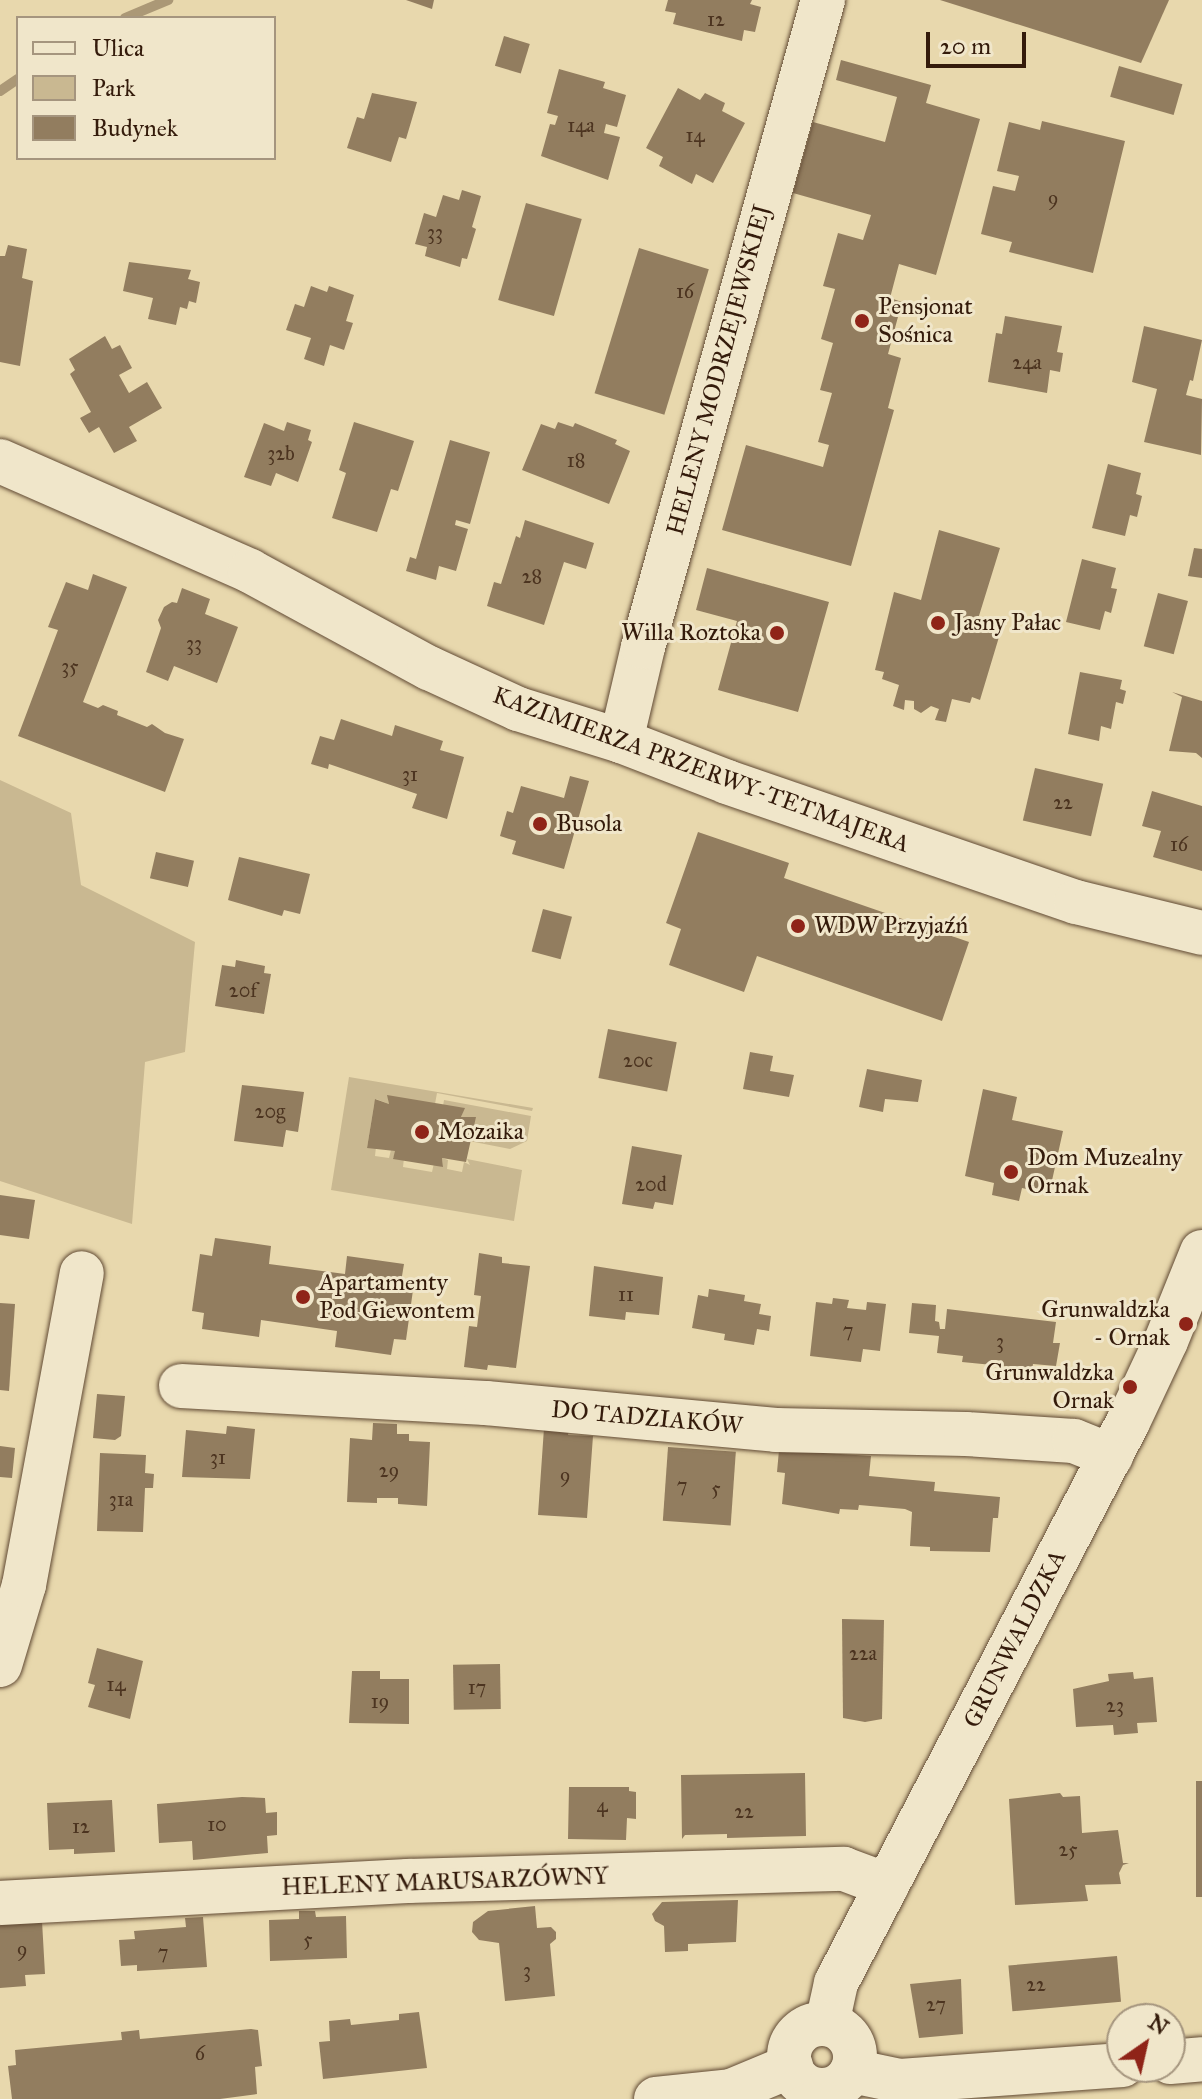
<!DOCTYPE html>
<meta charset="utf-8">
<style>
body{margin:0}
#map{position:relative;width:1202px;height:2099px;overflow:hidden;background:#e8d8ad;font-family:"IM FELL Great Primer",serif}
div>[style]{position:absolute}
.green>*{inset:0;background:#c9b891}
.stream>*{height:10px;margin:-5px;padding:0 5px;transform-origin:5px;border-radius:5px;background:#ab9876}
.building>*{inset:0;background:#927d5f;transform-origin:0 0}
.roads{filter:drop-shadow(0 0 2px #614a34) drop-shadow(0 0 2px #614a34)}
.minor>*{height:44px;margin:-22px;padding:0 22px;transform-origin:22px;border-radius:22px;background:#f0e6ca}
.minor>.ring{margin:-22px;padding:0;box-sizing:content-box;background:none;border:44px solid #f0e6ca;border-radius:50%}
.dots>*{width:22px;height:22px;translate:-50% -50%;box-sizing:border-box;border:4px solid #f0e6ca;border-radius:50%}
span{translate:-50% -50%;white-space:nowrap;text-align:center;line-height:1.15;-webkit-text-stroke:6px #f0e6ca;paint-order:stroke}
.number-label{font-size:20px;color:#4c3420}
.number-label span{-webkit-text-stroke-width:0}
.poi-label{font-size:24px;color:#341b0b}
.left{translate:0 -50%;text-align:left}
.right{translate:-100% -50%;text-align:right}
.street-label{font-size:24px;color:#341b0b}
.legend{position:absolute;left:16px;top:16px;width:260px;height:144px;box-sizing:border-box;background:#f0e6ca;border:2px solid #a5957e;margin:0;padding:10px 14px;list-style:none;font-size:24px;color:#341b0b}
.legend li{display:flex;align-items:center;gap:16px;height:40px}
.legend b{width:40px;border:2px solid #a5957e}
.north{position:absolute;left:1106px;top:2003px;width:80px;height:80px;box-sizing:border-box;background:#f0e6ca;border:2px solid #a5957e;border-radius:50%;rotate:34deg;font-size:22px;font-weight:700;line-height:32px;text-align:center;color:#341b0b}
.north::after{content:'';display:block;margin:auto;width:28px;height:36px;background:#8f2418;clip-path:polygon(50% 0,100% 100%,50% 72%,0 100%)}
.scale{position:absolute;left:926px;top:32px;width:100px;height:36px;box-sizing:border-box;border:4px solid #341b0b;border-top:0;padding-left:10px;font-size:24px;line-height:28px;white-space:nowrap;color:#341b0b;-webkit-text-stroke:6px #f0e6ca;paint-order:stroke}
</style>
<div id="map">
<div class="green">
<i style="clip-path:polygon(0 780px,71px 813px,81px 885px,195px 942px,185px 1052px,145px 1062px,132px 1224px,0 1181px)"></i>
<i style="clip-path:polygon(349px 1077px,533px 1108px,532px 1111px,437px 1093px,435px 1104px,388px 1096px,389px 1104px,376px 1099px,374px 1105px,367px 1148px,376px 1147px,375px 1156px,389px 1158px,391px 1150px,397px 1151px,393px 1158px,404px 1158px,403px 1167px,432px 1172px,434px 1163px,443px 1167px,442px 1158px,448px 1160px,447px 1169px,462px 1172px,464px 1162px,470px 1165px,467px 1159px,522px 1170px,514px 1221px,331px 1190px)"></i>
<i style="clip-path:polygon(444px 1100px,531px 1116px,527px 1141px,510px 1149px,469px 1141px,475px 1117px,461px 1117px,464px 1108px,443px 1106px)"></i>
</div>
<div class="stream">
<i style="left:125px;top:18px;width:47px;rotate:-22.7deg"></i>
<i style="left:0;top:91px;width:22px;rotate:-34deg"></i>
</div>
<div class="building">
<i style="clip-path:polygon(406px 0,434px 0,432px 9px)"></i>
<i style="clip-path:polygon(668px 0,752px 0,750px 4px,761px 7px,755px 32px,744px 30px,742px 41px,673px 24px,676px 13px,665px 11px)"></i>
<i style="clip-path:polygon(940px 0,1169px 0,1141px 63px)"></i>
<i style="left:504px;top:36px;width:27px;height:31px;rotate:17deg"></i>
<i style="clip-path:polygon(841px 60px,931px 85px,926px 103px,980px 119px,936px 275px,899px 264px,890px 298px,902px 302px,888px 354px,901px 358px,888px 408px,894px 410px,851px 566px,722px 530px,746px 445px,823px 467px,829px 445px,818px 442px,832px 393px,820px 390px,833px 343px,821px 339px,835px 289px,823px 286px,838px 233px,863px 240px,871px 215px,793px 193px,813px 122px,885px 142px,897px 97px,836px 80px)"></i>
<i style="left:1119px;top:66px;width:66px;height:32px;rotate:16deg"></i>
<i style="clip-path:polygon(559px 69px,605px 82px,603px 88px,626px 95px,617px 127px,606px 124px,604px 133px,620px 137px,608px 180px,541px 156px,550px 124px,555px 125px,558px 116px,547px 113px)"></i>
<i style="clip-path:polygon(678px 88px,700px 100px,705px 93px,725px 103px,722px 111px,745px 123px,713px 183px,696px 174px,692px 184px,659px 166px,663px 157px,646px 148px)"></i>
<i style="clip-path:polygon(372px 93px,417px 102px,406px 139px,399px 137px,391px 162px,347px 148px,357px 117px,364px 119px)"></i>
<i style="clip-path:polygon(1042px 121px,1125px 141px,1093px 273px,1009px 252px,1012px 242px,981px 234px,993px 186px,1015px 191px,1019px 176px,997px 171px,1009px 122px,1040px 130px)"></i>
<i style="clip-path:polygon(462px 190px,481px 196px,472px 227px,476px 229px,467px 259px,462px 258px,460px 267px,425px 256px,427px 247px,415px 244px,424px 213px,436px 217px,443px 195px,459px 200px)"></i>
<i style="left:526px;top:203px;width:58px;height:101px;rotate:16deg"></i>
<i style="clip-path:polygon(8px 245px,27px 249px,22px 278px,33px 281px,20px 366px,0 362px,0 256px,5px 256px)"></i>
<i style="left:639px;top:248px;width:73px;height:152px;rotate:17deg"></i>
<i style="clip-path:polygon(129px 262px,191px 270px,188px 279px,200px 282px,196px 303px,189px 301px,187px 309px,180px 307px,176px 325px,148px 319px,153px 298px,123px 291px)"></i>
<i style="clip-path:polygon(311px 286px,327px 292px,329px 286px,354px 295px,346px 321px,353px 323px,344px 350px,330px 345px,324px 366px,304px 359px,311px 338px,286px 330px,295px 304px,304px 307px)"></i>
<i style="clip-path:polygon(1005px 316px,1062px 326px,1057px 352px,1063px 353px,1060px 372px,1050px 370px,1047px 393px,988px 382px,996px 333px,1002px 334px)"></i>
<i style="clip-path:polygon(1144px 326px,1202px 340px,1193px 381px,1190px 380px,1186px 395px,1202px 399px,1201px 455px,1144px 442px,1157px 389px,1132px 382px)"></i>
<i style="clip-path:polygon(105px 336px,112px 349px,120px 345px,132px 368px,119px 375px,129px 393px,147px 382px,162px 408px,129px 427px,137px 441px,114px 453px,99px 427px,89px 433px,80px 418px,91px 412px,70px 374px,75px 370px,69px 359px)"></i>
<i style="clip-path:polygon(287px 422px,311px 430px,308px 440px,312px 442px,298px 482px,276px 473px,271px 486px,244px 477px,264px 423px,284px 431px)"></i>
<i style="clip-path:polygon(354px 422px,414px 441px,398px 491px,391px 489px,377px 532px,332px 518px,346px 473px,339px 470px)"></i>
<i style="clip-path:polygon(558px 422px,573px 427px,575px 423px,617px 440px,615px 444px,630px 451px,609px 504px,522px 470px,541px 424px,555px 429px)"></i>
<i style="clip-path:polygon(450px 440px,490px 452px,470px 524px,456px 520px,455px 525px,468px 529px,456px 571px,439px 566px,436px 580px,406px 571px,410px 557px,416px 559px)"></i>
<i style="clip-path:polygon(1108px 464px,1141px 473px,1136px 494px,1142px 496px,1137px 517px,1130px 515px,1125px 536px,1092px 528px)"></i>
<i style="clip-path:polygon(525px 520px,594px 543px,586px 569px,564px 562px,544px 625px,487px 606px,494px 582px,501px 584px,516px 536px,520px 538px)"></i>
<i style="clip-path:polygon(939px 530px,1000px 548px,978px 619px,1002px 627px,980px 700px,972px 697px,970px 703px,952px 699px,946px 722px,935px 720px,939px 709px,931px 706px,921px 713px,914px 709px,914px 701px,905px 700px,904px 710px,893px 706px,899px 685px,882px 679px,884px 672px,875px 670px,894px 592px,921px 600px)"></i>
<i style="clip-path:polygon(1194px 548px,1202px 549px,1202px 578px,1188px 576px)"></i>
<i style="clip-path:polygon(1082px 559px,1116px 568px,1111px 588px,1117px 589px,1111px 613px,1105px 611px,1100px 630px,1066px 622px)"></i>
<i style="clip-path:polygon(707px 568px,829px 602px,798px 712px,718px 690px,737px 621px,696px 610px)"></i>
<i style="clip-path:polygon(93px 574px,127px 587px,83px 702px,98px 708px,103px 705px,118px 711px,117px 715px,147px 727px,152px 724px,165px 733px,184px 739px,165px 792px,18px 736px,58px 630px,48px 627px,66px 582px,88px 590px)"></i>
<i style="clip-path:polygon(182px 588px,210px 599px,205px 614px,238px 627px,217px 683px,174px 666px,168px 681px,146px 672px,161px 628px,158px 620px,164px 607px,172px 602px,177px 603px)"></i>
<i style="left:1158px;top:593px;width:31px;height:55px;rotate:15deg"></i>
<i style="clip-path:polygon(1080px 672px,1122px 680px,1120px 689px,1126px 691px,1123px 704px,1116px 702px,1111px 729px,1101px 726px,1099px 741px,1068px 734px)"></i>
<i style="clip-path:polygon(1172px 692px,1202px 701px,1202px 758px,1196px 753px,1169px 751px,1182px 697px)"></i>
<i style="clip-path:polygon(341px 719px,392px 736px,395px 725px,443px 741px,440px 750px,464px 757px,447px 819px,412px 808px,417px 794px,329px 764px,328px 769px,311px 764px,320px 736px,334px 740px)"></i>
<i style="left:1035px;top:768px;width:70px;height:54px;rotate:13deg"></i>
<i style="clip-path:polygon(570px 776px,589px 781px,564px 869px,512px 854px,516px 841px,500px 836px,507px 811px,513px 813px,521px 786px,564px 798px)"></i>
<i style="clip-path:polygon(1152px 791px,1202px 806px,1202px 871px,1153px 857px,1161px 831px,1142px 826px)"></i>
<i style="clip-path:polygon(698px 832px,789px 863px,784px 878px,969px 942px,942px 1021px,757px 956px,744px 992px,669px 965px,681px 929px,666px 923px)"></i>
<i style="left:156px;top:852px;width:39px;height:27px;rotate:13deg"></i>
<i style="clip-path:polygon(239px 857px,310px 874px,300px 914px,284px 910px,282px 916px,228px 900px)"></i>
<i style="left:543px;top:909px;width:30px;height:44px;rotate:15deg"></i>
<i style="clip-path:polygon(236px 960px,265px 966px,264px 973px,271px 974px,264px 1014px,215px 1006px,222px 965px,235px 967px)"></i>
<i style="left:608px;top:1029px;width:70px;height:50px;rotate:11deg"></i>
<i style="clip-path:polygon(750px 1052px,773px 1056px,770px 1071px,794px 1075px,789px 1097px,743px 1089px)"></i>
<i style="clip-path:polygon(867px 1069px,922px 1080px,918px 1102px,885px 1099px,883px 1112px,859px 1107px)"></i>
<i style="clip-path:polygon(242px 1085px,304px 1092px,298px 1132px,286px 1130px,283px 1147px,234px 1141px)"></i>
<i style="clip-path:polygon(983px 1089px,1017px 1097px,1012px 1120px,1063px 1131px,1049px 1194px,1022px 1188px,1019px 1201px,992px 1195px,994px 1183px,965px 1176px)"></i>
<i style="clip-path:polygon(387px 1095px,465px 1108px,461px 1117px,476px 1117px,466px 1162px,442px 1158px,443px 1167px,393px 1159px,395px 1151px,367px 1148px,375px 1099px,389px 1104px)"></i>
<i style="clip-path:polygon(632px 1146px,682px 1155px,673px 1205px,655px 1202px,653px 1209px,622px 1204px)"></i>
<i style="clip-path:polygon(0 1195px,35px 1200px,29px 1239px,0 1235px)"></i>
<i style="clip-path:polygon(215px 1238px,271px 1246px,269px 1264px,345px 1274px,347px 1256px,404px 1264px,401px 1282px,414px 1283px,406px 1340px,394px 1339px,391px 1355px,335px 1347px,337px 1331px,261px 1320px,259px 1337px,202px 1329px,204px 1313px,192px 1311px,200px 1254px,212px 1256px)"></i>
<i style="clip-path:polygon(479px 1253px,502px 1257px,502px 1263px,530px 1266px,516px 1368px,488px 1365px,487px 1370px,464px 1367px,469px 1326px,477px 1327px,481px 1296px,474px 1295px)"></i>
<i style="clip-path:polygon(594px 1266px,663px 1277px,659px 1315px,626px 1312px,625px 1320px,589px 1316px)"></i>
<i style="clip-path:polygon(709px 1289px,745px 1295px,744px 1301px,761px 1304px,759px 1314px,771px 1316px,769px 1331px,757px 1329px,754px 1345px,724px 1340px,725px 1334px,692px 1328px,698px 1295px,708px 1297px)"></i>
<i style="clip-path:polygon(833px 1298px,849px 1300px,847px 1308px,866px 1310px,867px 1302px,886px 1304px,880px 1351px,863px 1349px,861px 1362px,810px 1356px,816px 1302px,832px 1304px)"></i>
<i style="clip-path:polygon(0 1303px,15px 1304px,9px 1391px,0 1390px)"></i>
<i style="clip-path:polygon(912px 1303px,936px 1305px,935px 1321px,939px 1322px,940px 1329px,945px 1329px,947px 1309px,1056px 1322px,1053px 1343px,1060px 1343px,1056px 1366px,1033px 1364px,1032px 1369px,962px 1362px,963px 1356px,937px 1353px,939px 1336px,909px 1333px)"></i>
<i style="clip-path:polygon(97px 1394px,125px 1396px,121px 1436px,115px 1440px,93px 1438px)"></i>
<i style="clip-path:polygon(373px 1423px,397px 1424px,397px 1434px,409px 1434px,409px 1441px,430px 1442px,427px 1506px,398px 1504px,398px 1498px,377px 1498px,377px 1503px,347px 1502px,350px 1438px,372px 1440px)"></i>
<i style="clip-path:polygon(227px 1426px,255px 1429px,250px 1479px,182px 1477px,186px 1430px,226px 1434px)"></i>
<i style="clip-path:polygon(544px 1428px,569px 1430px,568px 1435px,593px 1436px,587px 1518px,538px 1515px)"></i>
<i style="clip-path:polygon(0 1446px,15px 1448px,12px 1478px,0 1477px)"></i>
<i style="left:668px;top:1447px;width:68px;height:74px;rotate:4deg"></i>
<i style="clip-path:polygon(779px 1450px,871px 1456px,869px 1476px,935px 1482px,934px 1491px,1000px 1497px,998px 1518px,993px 1518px,990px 1552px,930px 1551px,930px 1547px,910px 1546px,912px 1512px,905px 1509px,859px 1505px,858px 1510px,840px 1509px,839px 1514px,782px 1504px,785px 1473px,777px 1472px)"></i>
<i style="clip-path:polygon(100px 1453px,146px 1455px,145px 1473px,154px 1474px,153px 1488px,145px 1488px,143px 1532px,97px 1531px)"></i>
<i style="clip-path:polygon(842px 1619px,884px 1620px,882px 1719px,865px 1722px,843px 1718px)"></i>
<i style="clip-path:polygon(97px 1648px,143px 1661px,130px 1719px,88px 1707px,95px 1685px,88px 1683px)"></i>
<i style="left:500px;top:1664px;width:45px;height:47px;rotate:89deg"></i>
<i style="clip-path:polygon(352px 1671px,380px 1671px,380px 1679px,409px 1679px,409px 1724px,349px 1723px)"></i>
<i style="clip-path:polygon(1133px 1672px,1134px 1679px,1153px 1677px,1157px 1722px,1137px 1723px,1138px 1733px,1114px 1735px,1113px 1725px,1076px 1727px,1073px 1689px,1109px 1681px,1108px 1674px)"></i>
<i style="clip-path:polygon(805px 1773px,806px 1836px,727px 1838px,727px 1834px,685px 1835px,682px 1839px,681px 1775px)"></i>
<i style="left:1196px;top:1781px;width:6px;height:116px"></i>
<i style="clip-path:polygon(569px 1787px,629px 1787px,629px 1791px,636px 1792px,636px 1819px,627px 1818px,626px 1840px,568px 1839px)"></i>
<i style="clip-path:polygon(1060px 1793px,1063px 1797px,1080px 1796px,1082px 1833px,1118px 1830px,1123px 1863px,1129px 1863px,1123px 1865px,1119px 1873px,1121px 1884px,1085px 1885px,1088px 1901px,1015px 1905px,1009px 1799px)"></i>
<i style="clip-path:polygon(242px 1797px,265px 1798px,266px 1813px,277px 1812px,277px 1835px,267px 1836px,268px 1853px,193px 1860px,192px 1841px,159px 1843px,157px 1804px)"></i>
<i style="clip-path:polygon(112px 1800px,115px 1852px,74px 1854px,74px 1849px,49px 1850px,47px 1803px)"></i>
<i style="clip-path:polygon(738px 1900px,736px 1942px,688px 1944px,688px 1951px,665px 1952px,664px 1926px,655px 1921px,652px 1914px,662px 1902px)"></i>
<i style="clip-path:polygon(535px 1906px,537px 1928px,551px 1927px,556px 1932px,556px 1939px,550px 1944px,555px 1996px,505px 2001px,499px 1943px,479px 1940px,472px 1932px,473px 1922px,488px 1911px)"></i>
<i style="clip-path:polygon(299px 1911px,315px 1911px,316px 1917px,346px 1916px,347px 1958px,270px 1961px,269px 1920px,299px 1919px)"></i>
<i style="clip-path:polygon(203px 1917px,207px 1967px,137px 1971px,137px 1965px,121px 1966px,119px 1940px,135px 1939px,134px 1931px,186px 1927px,185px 1918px)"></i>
<i style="clip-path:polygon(42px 1921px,45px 1974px,25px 1975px,26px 1986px,0 1988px,0 1923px)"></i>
<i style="left:1117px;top:1956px;width:46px;height:109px;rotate:85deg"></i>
<i style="clip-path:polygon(961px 1979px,963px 2034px,919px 2038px,910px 1984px)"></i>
<i style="clip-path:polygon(419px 2012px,427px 2068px,323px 2079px,319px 2042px,330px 2041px,329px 2021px,350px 2019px,351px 2025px,399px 2020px,399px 2014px)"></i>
<i style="clip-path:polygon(251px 2029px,258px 2030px,262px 2066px,255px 2067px,257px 2094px,220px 2099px,12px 2099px,8px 2066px,16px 2065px,15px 2050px,122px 2040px,121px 2032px,139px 2030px,140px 2039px)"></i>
</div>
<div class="roads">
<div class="minor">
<i style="left:0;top:461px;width:273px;rotate:23.7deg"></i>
<i style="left:250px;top:571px;width:204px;rotate:28.5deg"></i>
<i style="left:429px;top:668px;width:98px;rotate:24.7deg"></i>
<i style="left:518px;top:709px;width:108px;rotate:17.3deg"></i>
<i style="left:621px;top:741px;width:114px;rotate:21.1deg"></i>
<i style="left:727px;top:782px;width:369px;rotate:19deg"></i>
<i style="left:1076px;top:902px;width:130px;rotate:13.8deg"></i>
<i style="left:621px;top:741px;width:97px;rotate:-76.8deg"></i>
<i style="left:643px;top:647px;width:672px;rotate:-74.45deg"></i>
<i style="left:181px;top:1386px;width:305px;rotate:3.2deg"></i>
<i style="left:486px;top:1403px;width:291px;rotate:5.3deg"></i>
<i style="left:776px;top:1430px;width:190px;rotate:1.2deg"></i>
<i style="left:966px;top:1434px;width:108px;rotate:3.7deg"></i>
<i style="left:1074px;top:1441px;width:40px;rotate:22deg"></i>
<i style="left:0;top:1665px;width:84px;rotate:-73.3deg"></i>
<i style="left:24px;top:1585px;width:317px;rotate:-79.5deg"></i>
<i style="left:0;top:1903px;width:409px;rotate:-3.1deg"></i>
<i style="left:408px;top:1881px;width:436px;rotate:-1.6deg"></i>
<i style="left:844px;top:1869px;width:46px;rotate:20.4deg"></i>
<i style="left:827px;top:2024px;width:42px;rotate:-77.6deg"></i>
<i style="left:836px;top:1983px;width:632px;rotate:-62.5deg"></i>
<i style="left:1128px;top:1422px;width:89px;rotate:-64.9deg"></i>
<i style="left:1166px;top:1341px;width:96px;rotate:-68deg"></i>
<i class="ring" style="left:789px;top:2024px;width:22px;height:22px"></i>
<i style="left:1170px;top:2062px;width:32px;rotate:-5deg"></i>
<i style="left:852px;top:2071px;width:49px;rotate:11.8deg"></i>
<i style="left:900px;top:2081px;width:223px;rotate:-4.1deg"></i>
<i style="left:656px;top:2099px;width:75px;rotate:-6.1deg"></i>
<i style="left:731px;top:2091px;width:65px;rotate:-22.6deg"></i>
</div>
</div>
<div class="dots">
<i style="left:862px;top:321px;background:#8f2418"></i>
<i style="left:938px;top:623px;background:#8f2418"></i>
<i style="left:777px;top:633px;background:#8f2418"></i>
<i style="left:540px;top:824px;background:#8f2418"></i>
<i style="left:798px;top:926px;background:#8f2418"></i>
<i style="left:422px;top:1132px;background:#8f2418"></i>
<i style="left:1011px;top:1172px;background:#8f2418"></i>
<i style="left:303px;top:1297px;background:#8f2418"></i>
<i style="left:1186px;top:1324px;background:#8f2418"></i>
<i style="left:1130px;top:1387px;background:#8f2418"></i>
</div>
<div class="number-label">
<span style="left:716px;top:19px">12</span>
<span style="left:581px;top:125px">14a</span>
<span style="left:695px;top:135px">14</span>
<span style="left:1053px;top:198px">9</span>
<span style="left:435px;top:232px">33</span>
<span style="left:685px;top:291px">16</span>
<span style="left:1027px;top:362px">24a</span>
<span style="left:281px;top:453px">32b</span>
<span style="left:576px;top:460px">18</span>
<span style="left:532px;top:576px">28</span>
<span style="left:194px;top:643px">33</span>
<span style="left:70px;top:666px">35</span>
<span style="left:410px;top:774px">31</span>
<span style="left:1063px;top:802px">22</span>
<span style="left:1179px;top:844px">16</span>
<span style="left:243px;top:990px">20f</span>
<span style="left:638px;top:1060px">20c</span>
<span style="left:270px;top:1111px">20g</span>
<span style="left:651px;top:1184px">20d</span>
<span style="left:626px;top:1294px">11</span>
<span style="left:848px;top:1330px">7</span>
<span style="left:1000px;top:1341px">3</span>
<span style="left:218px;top:1457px">31</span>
<span style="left:389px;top:1470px">29</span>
<span style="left:565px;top:1475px">9</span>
<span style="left:682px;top:1485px">7</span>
<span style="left:716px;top:1488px">5</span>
<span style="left:121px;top:1499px">31a</span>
<span style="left:863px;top:1653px">22a</span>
<span style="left:116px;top:1684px">14</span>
<span style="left:477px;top:1687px">17</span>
<span style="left:380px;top:1701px">19</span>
<span style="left:1115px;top:1705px">23</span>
<span style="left:602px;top:1805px">4</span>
<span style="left:744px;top:1811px">22</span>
<span style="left:217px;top:1824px">10</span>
<span style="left:81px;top:1826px">12</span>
<span style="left:1068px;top:1849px">25</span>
<span style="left:308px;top:1939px">5</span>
<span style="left:22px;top:1949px">9</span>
<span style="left:163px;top:1952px">7</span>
<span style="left:527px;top:1970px">3</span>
<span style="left:1036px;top:1984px">22</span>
<span style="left:936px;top:2004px">27</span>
<span style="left:200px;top:2053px">6</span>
</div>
<div class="poi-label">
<span class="left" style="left:878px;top:321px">Pensjonat<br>Sośnica</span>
<span class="left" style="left:954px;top:623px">Jasny Pałac</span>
<span class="right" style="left:761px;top:633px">Willa Roztoka</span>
<span class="left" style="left:556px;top:824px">Busola</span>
<span class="left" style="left:814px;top:926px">WDW Przyjaźń</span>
<span class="left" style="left:438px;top:1132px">Mozaika</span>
<span class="left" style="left:1027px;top:1172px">Dom Muzealny<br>Ornak</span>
<span class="left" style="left:319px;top:1297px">Apartamenty<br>Pod Giewontem</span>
<span class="right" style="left:1170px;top:1324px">Grunwaldzka<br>- Ornak</span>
<span class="right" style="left:1114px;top:1387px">Grunwaldzka<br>Ornak</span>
</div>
<div class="street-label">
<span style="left:719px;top:370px;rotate:-75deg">HELENY MODRZEJEWSKIEJ</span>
<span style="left:701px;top:770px;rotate:20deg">KAZIMIERZA PRZERWY-TETMAJERA</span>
<span style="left:647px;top:1418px;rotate:5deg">DO TADZIAKÓW</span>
<span style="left:1015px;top:1639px;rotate:-63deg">GRUNWALDZKA</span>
<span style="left:445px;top:1882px;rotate:-2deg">HELENY MARUSARZÓWNY</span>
</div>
<ul class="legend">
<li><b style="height:10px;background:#f0e6ca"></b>Ulica</li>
<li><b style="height:22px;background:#c9b891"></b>Park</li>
<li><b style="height:22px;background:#927d5f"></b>Budynek</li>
</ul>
<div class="north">N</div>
<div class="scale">20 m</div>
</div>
